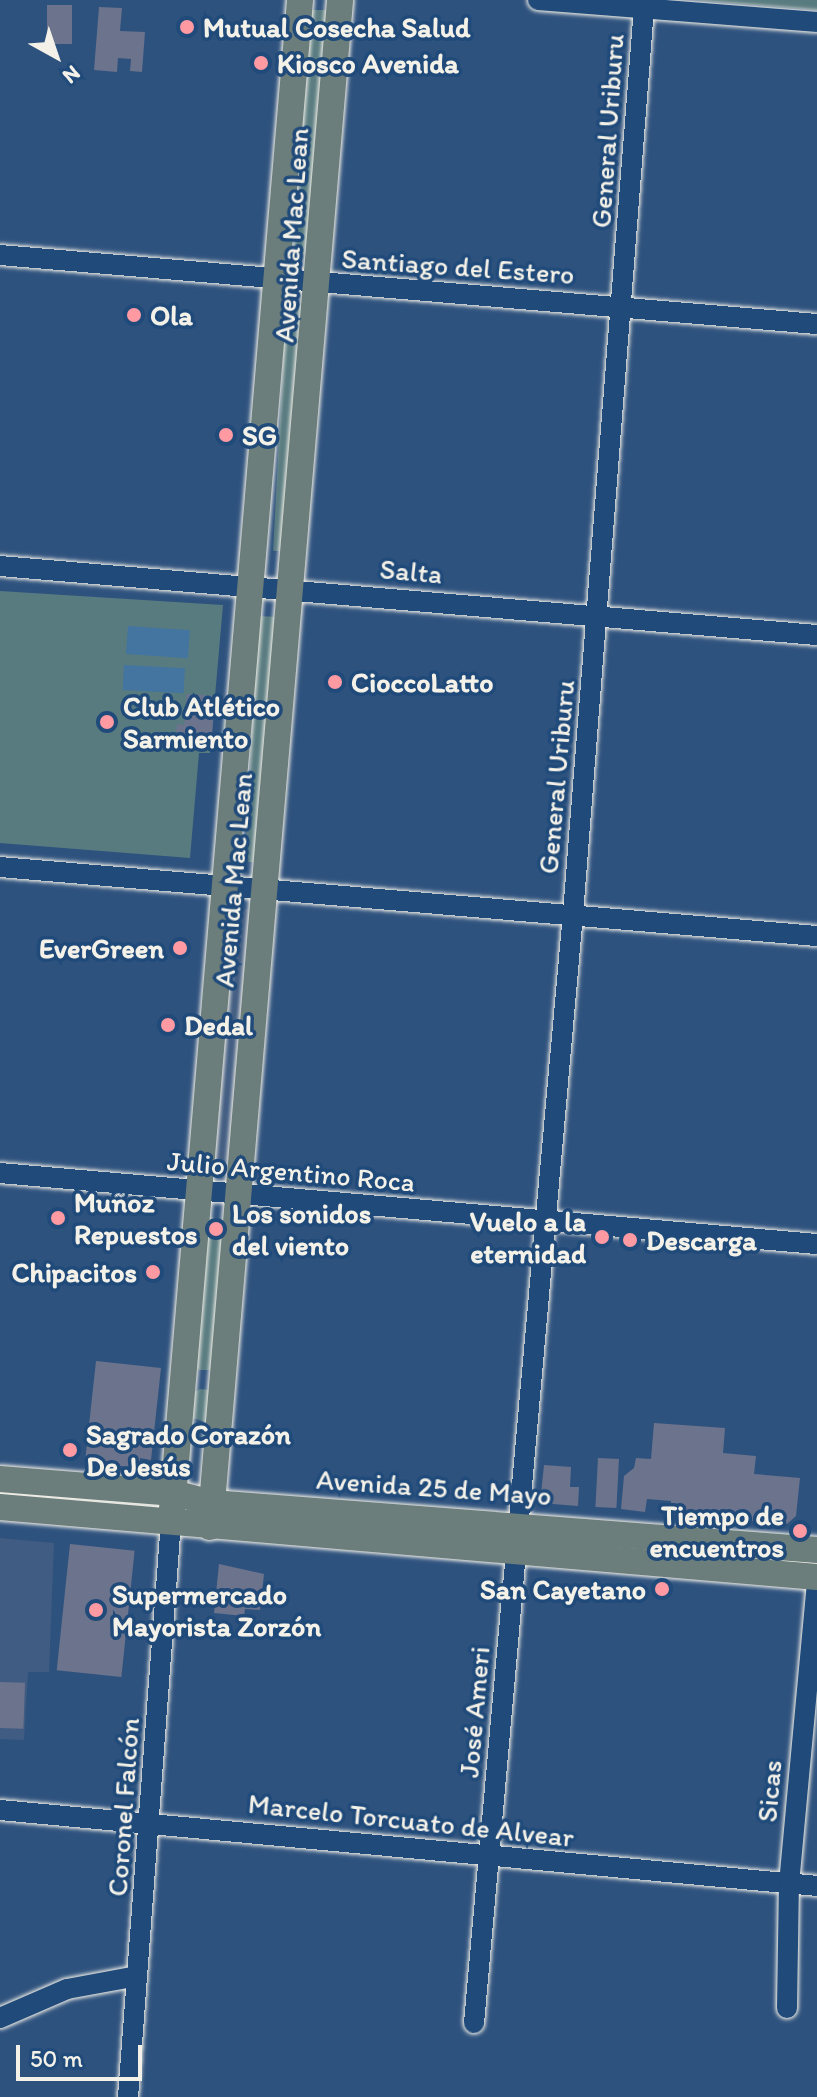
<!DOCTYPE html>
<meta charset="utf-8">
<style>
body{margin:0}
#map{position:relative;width:817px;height:2097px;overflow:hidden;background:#2e527e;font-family:Itim,sans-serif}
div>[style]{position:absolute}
.built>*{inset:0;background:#415c82;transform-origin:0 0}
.green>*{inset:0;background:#587b80;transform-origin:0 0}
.water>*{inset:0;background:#4475a0;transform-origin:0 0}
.building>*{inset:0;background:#6c738d;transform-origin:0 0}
.roads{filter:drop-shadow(0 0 2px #f4f1e8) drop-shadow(0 0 2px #f4f1e8)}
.minor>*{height:20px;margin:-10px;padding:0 10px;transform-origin:10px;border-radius:10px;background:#1f4a7a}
.major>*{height:26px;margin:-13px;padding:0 13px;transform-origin:13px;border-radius:13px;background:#6c7e7c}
.dots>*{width:22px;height:22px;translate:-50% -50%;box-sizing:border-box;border:4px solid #1f4a7a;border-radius:50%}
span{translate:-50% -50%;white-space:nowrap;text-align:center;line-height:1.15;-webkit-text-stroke:7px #1f4a7a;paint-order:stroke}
.poi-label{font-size:28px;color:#f4f1e8;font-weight:700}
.left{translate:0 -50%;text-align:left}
.right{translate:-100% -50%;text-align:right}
.street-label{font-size:28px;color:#f4f1e8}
.north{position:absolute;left:16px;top:16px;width:80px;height:80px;-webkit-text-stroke:6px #1f4a7a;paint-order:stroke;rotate:140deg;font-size:22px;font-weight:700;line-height:32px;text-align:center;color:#f4f1e8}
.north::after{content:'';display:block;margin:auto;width:28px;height:36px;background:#f4f1e8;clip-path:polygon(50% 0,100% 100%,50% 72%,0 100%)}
.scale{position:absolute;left:16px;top:2045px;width:126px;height:36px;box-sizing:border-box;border:4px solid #f4f1e8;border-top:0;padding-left:10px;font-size:24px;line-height:28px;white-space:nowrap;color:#f4f1e8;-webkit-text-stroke:6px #1f4a7a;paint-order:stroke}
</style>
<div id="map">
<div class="built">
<i style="left:231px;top:908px;width:23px;height:252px;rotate:5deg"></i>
<i style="clip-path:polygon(0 1538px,54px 1543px,49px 1672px,28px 1672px,24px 1740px,0 1739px)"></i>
</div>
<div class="green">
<i style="clip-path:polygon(693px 0,817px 0,817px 10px)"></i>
<i style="clip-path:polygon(308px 10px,329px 10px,310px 254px,293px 253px)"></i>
<i style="left:286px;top:305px;width:21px;height:246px;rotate:3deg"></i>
<i style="clip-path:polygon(0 591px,223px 605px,210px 753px,199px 753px,190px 858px,0 843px)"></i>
<i style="left:258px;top:616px;width:21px;height:246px;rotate:3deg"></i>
<i style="clip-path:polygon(211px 1217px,224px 1220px,212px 1370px,199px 1370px,194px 1362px,205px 1224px)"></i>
<i style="clip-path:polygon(200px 1389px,210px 1390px,213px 1415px,206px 1422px,189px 1417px,192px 1394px)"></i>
</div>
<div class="water">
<i style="left:128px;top:626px;width:62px;height:28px;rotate:4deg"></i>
<i style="left:124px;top:665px;width:61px;height:25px;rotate:3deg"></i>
</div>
<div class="building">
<i style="left:47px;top:5px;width:25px;height:39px"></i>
<i style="clip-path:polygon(99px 7px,122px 8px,120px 31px,145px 32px,142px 72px,130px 71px,131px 59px,118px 58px,117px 72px,94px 70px)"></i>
<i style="clip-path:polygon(187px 694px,215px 696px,211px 748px,175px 745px,177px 724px,184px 725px)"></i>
<i style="clip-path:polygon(96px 1361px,161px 1368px,151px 1460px,140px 1458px,139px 1468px,85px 1462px)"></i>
<i style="clip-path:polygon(654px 1423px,725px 1428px,723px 1453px,756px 1456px,754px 1474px,800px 1478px,796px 1516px,787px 1524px,670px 1514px,671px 1501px,647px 1499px,645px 1512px,621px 1509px,624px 1476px,634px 1468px,636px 1458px,651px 1459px)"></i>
<i style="left:598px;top:1458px;width:21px;height:49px;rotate:3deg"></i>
<i style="clip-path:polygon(544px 1465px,571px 1467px,570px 1487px,579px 1487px,578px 1506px,540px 1503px)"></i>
<i style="left:70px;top:1544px;width:65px;height:127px;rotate:6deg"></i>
<i style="clip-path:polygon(219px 1564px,264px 1574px,260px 1610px,245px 1609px,244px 1616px,214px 1613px)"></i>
<i style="left:0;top:1682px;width:25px;height:46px;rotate:2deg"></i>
</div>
<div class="roads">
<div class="minor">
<i style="left:538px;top:0;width:280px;rotate:4.5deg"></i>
<i style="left:0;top:255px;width:820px;rotate:4.83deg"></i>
<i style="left:0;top:566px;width:820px;rotate:4.83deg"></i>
<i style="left:0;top:867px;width:820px;rotate:4.83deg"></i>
<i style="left:0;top:1173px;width:820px;rotate:4.97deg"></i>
<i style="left:0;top:1810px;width:821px;rotate:5.31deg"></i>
<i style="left:787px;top:2008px;width:124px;rotate:-89.1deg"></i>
<i style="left:789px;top:1884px;width:305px;rotate:-84.7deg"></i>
<i style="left:0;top:2018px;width:73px;rotate:-23.4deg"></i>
<i style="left:67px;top:1989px;width:71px;rotate:-10.5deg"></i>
<i style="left:474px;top:2023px;width:1113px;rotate:-84.9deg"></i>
<i style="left:573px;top:914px;width:909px;rotate:-85.52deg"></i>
<i style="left:128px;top:2097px;width:578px;rotate:-85.73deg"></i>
</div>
<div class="major">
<i style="left:0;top:1479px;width:175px;rotate:4.6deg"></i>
<i style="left:174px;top:1493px;width:39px;rotate:15deg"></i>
<i style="left:212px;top:1503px;width:607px;rotate:4.44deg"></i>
<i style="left:0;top:1507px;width:820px;rotate:4.9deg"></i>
<i style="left:171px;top:1521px;width:1526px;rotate:-85.15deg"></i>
<i style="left:210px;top:1527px;width:1533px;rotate:-85.13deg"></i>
</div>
</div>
<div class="dots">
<i style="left:187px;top:27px;background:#ff9aa2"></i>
<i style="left:261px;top:63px;background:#ff9aa2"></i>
<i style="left:134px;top:315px;background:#ff9aa2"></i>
<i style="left:226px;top:435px;background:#ff9aa2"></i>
<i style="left:335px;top:682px;background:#ff9aa2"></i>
<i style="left:107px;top:722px;background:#ff9aa2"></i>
<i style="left:180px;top:948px;background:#ff9aa2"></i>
<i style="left:168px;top:1025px;background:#ff9aa2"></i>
<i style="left:58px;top:1218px;background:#ff9aa2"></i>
<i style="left:216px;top:1229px;background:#ff9aa2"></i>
<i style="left:602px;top:1237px;background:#ff9aa2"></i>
<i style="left:630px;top:1240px;background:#ff9aa2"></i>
<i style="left:153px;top:1272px;background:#ff9aa2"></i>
<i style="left:70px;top:1450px;background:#ff9aa2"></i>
<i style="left:800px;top:1531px;background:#ff9aa2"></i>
<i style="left:662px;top:1589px;background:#ff9aa2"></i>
<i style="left:96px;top:1610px;background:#ff9aa2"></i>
</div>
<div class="poi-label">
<span class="left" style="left:203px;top:27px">Mutual Cosecha Salud</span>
<span class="left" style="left:277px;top:63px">Kiosco Avenida</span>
<span class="left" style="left:150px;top:315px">Ola</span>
<span class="left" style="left:242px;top:435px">SG</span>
<span class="left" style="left:351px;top:682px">CioccoLatto</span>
<span class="left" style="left:123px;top:722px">Club Atlético<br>Sarmiento</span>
<span class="right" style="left:164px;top:948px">EverGreen</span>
<span class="left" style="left:184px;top:1025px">Dedal</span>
<span class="left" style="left:74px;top:1218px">Muñoz<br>Repuestos</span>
<span class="left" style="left:232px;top:1229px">Los sonidos<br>del viento</span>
<span class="right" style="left:586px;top:1237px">Vuelo a la<br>eternidad</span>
<span class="left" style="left:646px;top:1240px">Descarga</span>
<span class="right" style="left:137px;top:1272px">Chipacitos</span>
<span class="left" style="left:86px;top:1450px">Sagrado Corazón<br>De Jesús</span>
<span class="right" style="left:784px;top:1531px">Tiempo de<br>encuentros</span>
<span class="right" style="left:646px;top:1589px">San Cayetano</span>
<span class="left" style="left:112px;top:1610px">Supermercado<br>Mayorista Zorzón</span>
</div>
<div class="street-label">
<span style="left:607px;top:131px;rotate:-86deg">General Uriburu</span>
<span style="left:291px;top:235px;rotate:-86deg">Avenida Mac Lean</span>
<span style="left:458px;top:266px;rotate:4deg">Santiago del Estero</span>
<span style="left:411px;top:571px;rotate:5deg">Salta</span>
<span style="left:556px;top:777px;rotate:-85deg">General Uriburu</span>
<span style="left:233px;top:880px;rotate:-85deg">Avenida Mac Lean</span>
<span style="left:291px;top:1171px;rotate:5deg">Julio Argentino Roca</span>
<span style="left:434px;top:1487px;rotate:4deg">Avenida 25 de Mayo</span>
<span style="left:474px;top:1712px;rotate:-85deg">José Ameri</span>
<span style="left:769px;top:1791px;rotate:-85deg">Sicas</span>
<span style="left:123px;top:1807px;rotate:-86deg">Coronel Falcón</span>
<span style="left:411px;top:1820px;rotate:6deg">Marcelo Torcuato de Alvear</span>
</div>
<div class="north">N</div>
<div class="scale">50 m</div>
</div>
